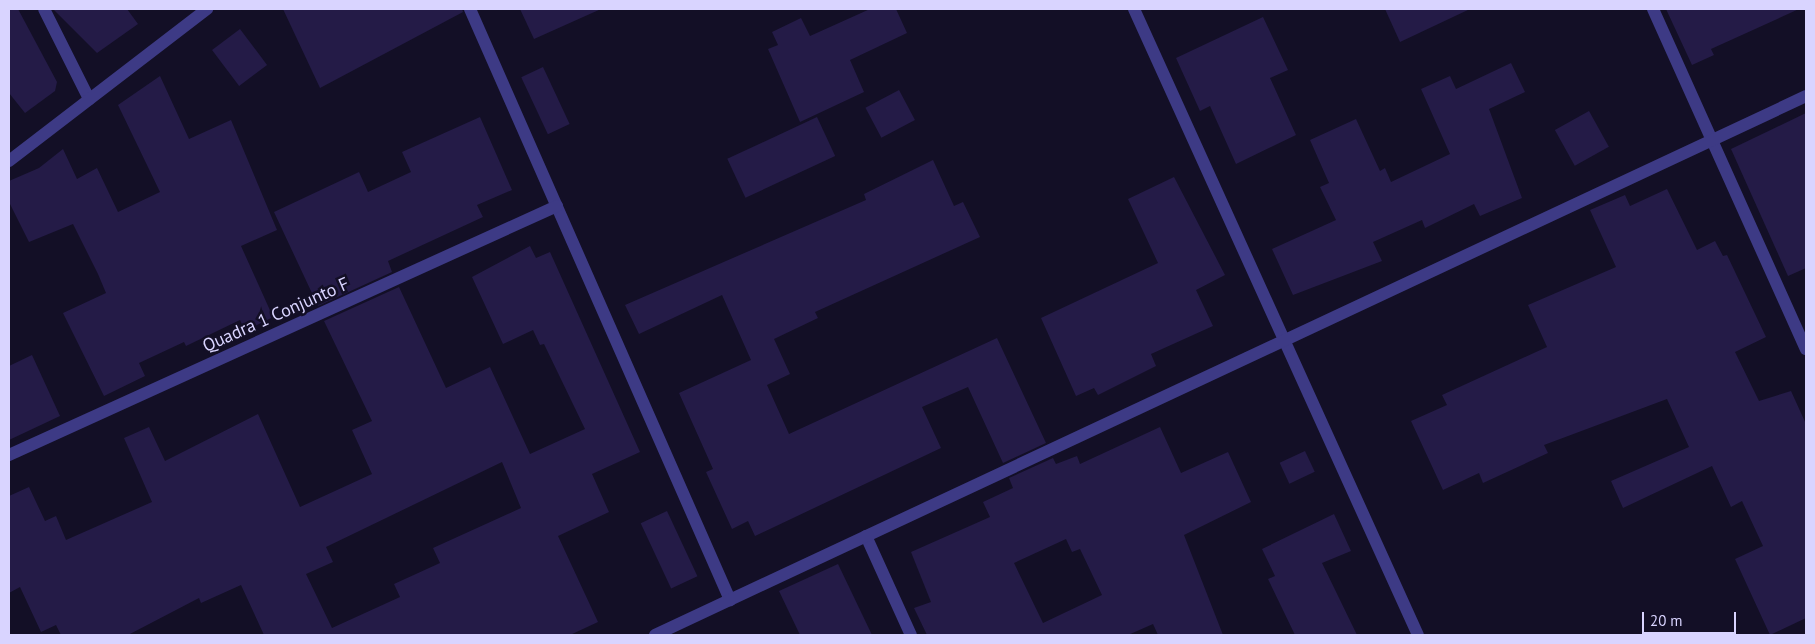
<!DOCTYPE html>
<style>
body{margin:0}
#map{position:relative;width:1815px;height:644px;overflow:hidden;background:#130f26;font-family:"PT Sans",sans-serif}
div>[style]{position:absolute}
.building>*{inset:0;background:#241b47;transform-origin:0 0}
.minor>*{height:12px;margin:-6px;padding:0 6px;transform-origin:6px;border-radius:6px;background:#3d3a85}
span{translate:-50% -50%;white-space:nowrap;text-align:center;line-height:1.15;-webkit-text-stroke:5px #130f26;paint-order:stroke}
.street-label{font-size:18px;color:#d9d4ff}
.frame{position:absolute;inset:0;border:10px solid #d9d4ff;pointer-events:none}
.scale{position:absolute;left:1642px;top:612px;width:94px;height:22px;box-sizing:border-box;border:2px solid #d9d4ff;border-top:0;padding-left:6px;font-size:15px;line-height:18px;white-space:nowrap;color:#d9d4ff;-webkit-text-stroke:4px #130f26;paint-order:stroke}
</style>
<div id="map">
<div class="building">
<i style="clip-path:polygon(9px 9px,18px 9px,57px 82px,55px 91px,25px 113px,9px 93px)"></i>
<i style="clip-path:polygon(53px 9px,127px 9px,138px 24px,97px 53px)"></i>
<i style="clip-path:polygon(283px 9px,462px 9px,463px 12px,320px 88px)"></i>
<i style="clip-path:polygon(520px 9px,601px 9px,534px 39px)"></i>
<i style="clip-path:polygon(870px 9px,896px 9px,907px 33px,850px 60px,864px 92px,800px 122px,768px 49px,778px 45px,772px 32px,801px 18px,810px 36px)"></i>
<i style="clip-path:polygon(1385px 9px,1470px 9px,1400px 42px)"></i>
<i style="clip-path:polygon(1666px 9px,1799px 9px,1711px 49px,1714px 55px,1692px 65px)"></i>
<i style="clip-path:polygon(1263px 17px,1288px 70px,1270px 78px,1296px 135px,1236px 164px,1210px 106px,1200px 111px,1176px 58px)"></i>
<i style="left:240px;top:29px;width:45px;height:35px;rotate:53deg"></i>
<i style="clip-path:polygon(1511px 63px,1525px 92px,1489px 109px,1522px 198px,1480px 216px,1474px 204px,1425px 228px,1422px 220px,1373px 242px,1382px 261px,1293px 295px,1272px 249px,1336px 220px,1320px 187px,1329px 183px,1310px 140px,1356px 119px,1380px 171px,1385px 168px,1391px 182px,1450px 154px,1421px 89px,1450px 76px,1456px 89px)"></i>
<i style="left:543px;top:67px;width:63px;height:24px;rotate:65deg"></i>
<i style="clip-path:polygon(160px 76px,189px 139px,231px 120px,277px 230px,241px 246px,273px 317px,245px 331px,240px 320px,186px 346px,184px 342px,139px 363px,145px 376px,104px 396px,63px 313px,106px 293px,98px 274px,73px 224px,29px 242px,9px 202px,9px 181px,39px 168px,63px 149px,77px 179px,97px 168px,118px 212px,160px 192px,118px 105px)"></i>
<i style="left:899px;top:90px;width:34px;height:38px;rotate:62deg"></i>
<i style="left:1589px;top:111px;width:41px;height:39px;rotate:61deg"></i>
<i style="clip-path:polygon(1806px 113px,1806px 268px,1788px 276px,1731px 149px)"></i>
<i style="clip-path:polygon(480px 117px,512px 190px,477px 205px,483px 217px,388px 261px,392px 272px,318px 306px,274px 212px,359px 172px,368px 192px,411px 172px,402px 152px)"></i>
<i style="left:817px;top:117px;width:43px;height:99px;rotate:65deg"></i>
<i style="clip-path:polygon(933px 160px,954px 206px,963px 202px,980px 237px,815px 312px,818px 318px,774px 339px,790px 374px,767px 385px,789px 434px,997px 338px,1046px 443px,1003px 463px,968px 387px,922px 407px,941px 448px,755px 536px,748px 521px,732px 529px,706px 472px,713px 469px,679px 393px,751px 360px,722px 295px,639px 334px,625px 305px,866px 200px,864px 194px)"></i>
<i style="clip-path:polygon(1174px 177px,1225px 275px,1196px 290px,1213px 326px,1151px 354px,1156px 366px,1098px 395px,1094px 388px,1076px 396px,1041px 318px,1158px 263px,1128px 199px)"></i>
<i style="clip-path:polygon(1667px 189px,1697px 250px,1715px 241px,1723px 256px,1727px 255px,1766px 337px,1735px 352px,1759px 401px,1791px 391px,1806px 424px,1806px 618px,1770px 635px,1735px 559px,1763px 546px,1742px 501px,1731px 507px,1712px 466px,1623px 508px,1611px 481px,1689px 447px,1667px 399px,1544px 445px,1548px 453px,1483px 483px,1479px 473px,1443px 490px,1411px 421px,1447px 405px,1442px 395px,1547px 347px,1528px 305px,1616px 267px,1590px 210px,1625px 195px,1630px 206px)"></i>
<i style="clip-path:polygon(evenodd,530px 246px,536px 258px,550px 252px,640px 452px,592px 474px,609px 512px,558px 536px,598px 622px,570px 635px,264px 635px,241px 585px,201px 603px,199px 598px,128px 635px,61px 635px,56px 625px,41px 632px,20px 587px,9px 593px,9px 496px,29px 487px,45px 521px,56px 516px,66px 540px,152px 502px,124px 438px,149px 427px,165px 461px,258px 414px,300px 507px,372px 474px,352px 430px,372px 421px,324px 321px,399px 287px,446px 388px,490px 367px,530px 454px,585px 429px,544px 344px,540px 345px,533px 330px,503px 344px,472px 277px,530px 246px,502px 462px,521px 508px,433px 548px,440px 563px,394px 584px,400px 597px,332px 628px,306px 574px,333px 562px,326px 547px,502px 462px)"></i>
<i style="clip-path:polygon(32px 355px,60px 416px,9px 440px,9px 366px)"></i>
<i style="clip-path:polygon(evenodd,1160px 427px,1181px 473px,1228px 452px,1251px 502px,1184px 535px,1223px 635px,1158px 635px,1153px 624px,1128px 635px,927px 635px,914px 608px,931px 602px,911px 552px,990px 517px,983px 502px,1013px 488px,1009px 478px,1053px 458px,1056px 464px,1077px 456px,1080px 464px,1160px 427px,1066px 539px,1072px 552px,1080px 549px,1102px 595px,1043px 623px,1014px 563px,1066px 539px)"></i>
<i style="left:1305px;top:451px;width:23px;height:28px;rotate:65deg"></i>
<i style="left:667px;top:511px;width:72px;height:29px;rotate:65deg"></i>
<i style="clip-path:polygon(1334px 514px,1351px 551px,1322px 563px,1357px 635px,1295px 635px,1268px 579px,1275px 576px,1262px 549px)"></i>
<i style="clip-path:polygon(838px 564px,872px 635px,800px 635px,779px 591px)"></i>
</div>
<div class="minor">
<i style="left:44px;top:9px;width:101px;rotate:63.4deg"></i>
<i style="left:470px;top:9px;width:646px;rotate:66.25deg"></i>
<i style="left:1134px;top:9px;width:687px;rotate:65.6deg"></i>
<i style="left:1653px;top:9px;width:373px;rotate:65.8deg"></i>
<i style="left:9px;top:161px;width:250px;rotate:-37.5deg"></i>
<i style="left:9px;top:455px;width:602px;rotate:-24.44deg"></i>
<i style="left:866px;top:536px;width:109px;rotate:65.6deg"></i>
<i style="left:655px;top:635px;width:1271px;rotate:-25.09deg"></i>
</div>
<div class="street-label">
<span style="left:276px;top:315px;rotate:-24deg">Quadra 1 Conjunto F</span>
</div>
<div class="frame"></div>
<div class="scale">20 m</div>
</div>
